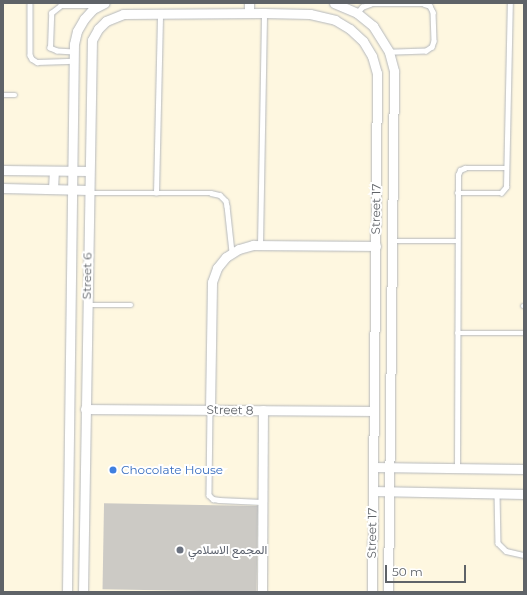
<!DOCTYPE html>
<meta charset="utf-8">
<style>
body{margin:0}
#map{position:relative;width:527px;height:595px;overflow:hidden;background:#f1efe8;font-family:Montserrat,Vazirmatn,sans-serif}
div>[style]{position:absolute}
.commercial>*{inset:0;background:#fef7e0;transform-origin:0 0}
.building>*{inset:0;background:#cccac5;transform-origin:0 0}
.roads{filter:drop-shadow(0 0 1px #b5b8bc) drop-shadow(0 0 1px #b5b8bc)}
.lane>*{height:4.5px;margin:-2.25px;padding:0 2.25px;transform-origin:2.25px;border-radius:2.25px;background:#fff}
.street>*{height:9px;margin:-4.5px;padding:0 4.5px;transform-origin:4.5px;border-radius:4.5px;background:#fff}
.dots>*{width:11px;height:11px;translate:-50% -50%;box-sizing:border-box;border:2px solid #fff;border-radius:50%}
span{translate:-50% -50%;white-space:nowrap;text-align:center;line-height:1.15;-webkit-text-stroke:4px #fff;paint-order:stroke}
.street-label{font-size:12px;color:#5f6368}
.shop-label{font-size:12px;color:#366cbe}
.left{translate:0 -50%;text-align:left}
.worship-label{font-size:12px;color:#5b616d}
.frame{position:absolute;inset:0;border:4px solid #5f6368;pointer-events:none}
.scale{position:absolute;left:385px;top:565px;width:81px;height:18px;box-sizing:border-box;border:2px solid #5f6368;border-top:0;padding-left:5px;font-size:12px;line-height:14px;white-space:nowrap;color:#5f6368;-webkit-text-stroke:3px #fff;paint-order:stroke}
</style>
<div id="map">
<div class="commercial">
<i style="left:3px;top:3px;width:521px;height:589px"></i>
</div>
<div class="building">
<i style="left:258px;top:506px;width:86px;height:154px;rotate:91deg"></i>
</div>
<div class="roads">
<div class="lane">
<i style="left:30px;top:3px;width:52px;rotate:90deg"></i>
<i style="left:30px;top:55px;width:4px;rotate:63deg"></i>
<i style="left:32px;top:59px;width:6px;rotate:31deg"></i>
<i style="left:37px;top:62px;width:37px;rotate:-2deg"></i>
<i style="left:357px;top:13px;width:8px;rotate:-50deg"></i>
<i style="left:362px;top:7px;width:9px;rotate:-21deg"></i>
<i style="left:370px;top:4px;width:54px"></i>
<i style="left:424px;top:4px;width:6px;rotate:18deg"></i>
<i style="left:430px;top:6px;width:7px;rotate:63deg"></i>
<i style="left:433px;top:12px;width:29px;rotate:88deg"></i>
<i style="left:434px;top:41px;width:6px;rotate:108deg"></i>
<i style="left:432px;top:47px;width:7px;rotate:146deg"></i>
<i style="left:426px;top:51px;width:37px;rotate:178deg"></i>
<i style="left:74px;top:52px;width:17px;rotate:-177deg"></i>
<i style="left:57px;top:51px;width:8px;rotate:-157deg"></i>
<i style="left:50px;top:48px;width:35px;rotate:-88deg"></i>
<i style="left:51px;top:13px;width:11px;rotate:-38deg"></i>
<i style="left:60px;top:6px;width:35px"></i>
<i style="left:3px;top:95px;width:12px"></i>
<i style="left:89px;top:193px;width:122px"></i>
<i style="left:211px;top:193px;width:9px;rotate:13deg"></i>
<i style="left:220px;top:195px;width:8px;rotate:45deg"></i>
<i style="left:226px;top:201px;width:5px;rotate:79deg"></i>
<i style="left:227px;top:206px;width:46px;rotate:83.8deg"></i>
<i style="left:156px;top:193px;width:180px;rotate:-88.7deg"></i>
<i style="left:457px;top:193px;width:44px"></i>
<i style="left:501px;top:193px;width:8px;rotate:-50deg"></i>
<i style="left:506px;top:187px;width:184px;rotate:-88.8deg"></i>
<i style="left:393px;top:241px;width:64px"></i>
<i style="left:260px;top:245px;width:232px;rotate:-89deg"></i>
<i style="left:87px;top:305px;width:44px"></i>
<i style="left:523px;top:306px;width:1px"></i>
<i style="left:457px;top:333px;width:67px"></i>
<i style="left:210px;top:410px;width:85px;rotate:90.7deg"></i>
<i style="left:209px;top:495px;width:6px;rotate:45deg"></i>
<i style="left:213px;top:499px;width:6px;rotate:9deg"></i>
<i style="left:219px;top:500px;width:43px;rotate:2.7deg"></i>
<i style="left:457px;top:468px;width:293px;rotate:-89.8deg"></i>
<i style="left:458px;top:175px;width:5px;rotate:-68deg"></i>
<i style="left:460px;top:170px;width:5px;rotate:-22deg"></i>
<i style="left:465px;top:168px;width:42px"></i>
<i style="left:497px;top:493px;width:50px;rotate:88.9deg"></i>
<i style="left:498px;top:543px;width:11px;rotate:45deg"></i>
<i style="left:506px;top:551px;width:18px;rotate:13deg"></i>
</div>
<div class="street">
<i style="left:249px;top:3px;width:10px;rotate:90deg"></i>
<i style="left:334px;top:3px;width:25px;rotate:23deg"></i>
<i style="left:357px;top:13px;width:21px;rotate:39deg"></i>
<i style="left:373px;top:26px;width:31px;rotate:58deg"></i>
<i style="left:389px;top:52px;width:20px;rotate:75deg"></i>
<i style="left:394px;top:71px;width:521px;rotate:90.66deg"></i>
<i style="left:3px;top:170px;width:86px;rotate:0.7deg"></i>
<i style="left:3px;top:188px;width:86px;rotate:1.3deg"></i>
<i style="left:53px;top:189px;width:18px;rotate:-87deg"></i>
<i style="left:85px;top:409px;width:289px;rotate:0.4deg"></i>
<i style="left:210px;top:410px;width:128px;rotate:-89.1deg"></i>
<i style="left:212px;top:282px;width:15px;rotate:-70deg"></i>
<i style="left:217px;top:268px;width:14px;rotate:-51deg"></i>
<i style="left:226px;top:257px;width:15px;rotate:-32deg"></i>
<i style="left:239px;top:249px;width:15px;rotate:-16deg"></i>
<i style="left:253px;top:245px;width:123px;rotate:0.5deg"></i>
<i style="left:373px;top:467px;width:151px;rotate:0.8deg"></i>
<i style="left:373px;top:491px;width:151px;rotate:1.1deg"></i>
<i style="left:67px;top:592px;width:548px;rotate:-89.27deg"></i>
<i style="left:74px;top:44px;width:13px;rotate:-77deg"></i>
<i style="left:77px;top:31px;width:14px;rotate:-60deg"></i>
<i style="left:84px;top:19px;width:13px;rotate:-48deg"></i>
<i style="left:93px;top:9px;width:13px;rotate:-27deg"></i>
<i style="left:83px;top:592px;width:552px;rotate:-89.07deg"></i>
<i style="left:92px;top:40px;width:13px;rotate:-61deg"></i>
<i style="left:98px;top:29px;width:11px;rotate:-45deg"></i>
<i style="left:106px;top:21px;width:18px;rotate:-22deg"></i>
<i style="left:123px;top:14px;width:141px;rotate:-0.4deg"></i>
<i style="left:264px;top:13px;width:46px;rotate:1.2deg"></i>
<i style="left:310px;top:14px;width:26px;rotate:13deg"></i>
<i style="left:335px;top:20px;width:17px;rotate:31deg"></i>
<i style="left:350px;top:29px;width:18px;rotate:43deg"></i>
<i style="left:363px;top:41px;width:17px;rotate:59deg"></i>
<i style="left:372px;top:56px;width:18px;rotate:74deg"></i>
<i style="left:377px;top:73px;width:519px;rotate:90.55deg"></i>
<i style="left:262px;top:592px;width:182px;rotate:-89.7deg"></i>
</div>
</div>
<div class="dots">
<i style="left:113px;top:470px;background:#3f7fe0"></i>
<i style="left:180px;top:550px;background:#6b7280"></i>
</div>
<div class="street-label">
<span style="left:376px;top:209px;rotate:-89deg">Street 17</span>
<span style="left:87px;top:276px;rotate:-89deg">Street 6</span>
<span style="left:230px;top:410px;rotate:1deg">Street 8</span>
<span style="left:372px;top:533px;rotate:-89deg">Street 17</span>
</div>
<div class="shop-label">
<span class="left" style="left:121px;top:470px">Chocolate House</span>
</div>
<div class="worship-label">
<span class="left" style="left:188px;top:550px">المجمع الاسلامي</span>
</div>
<div class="frame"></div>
<div class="scale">50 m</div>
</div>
